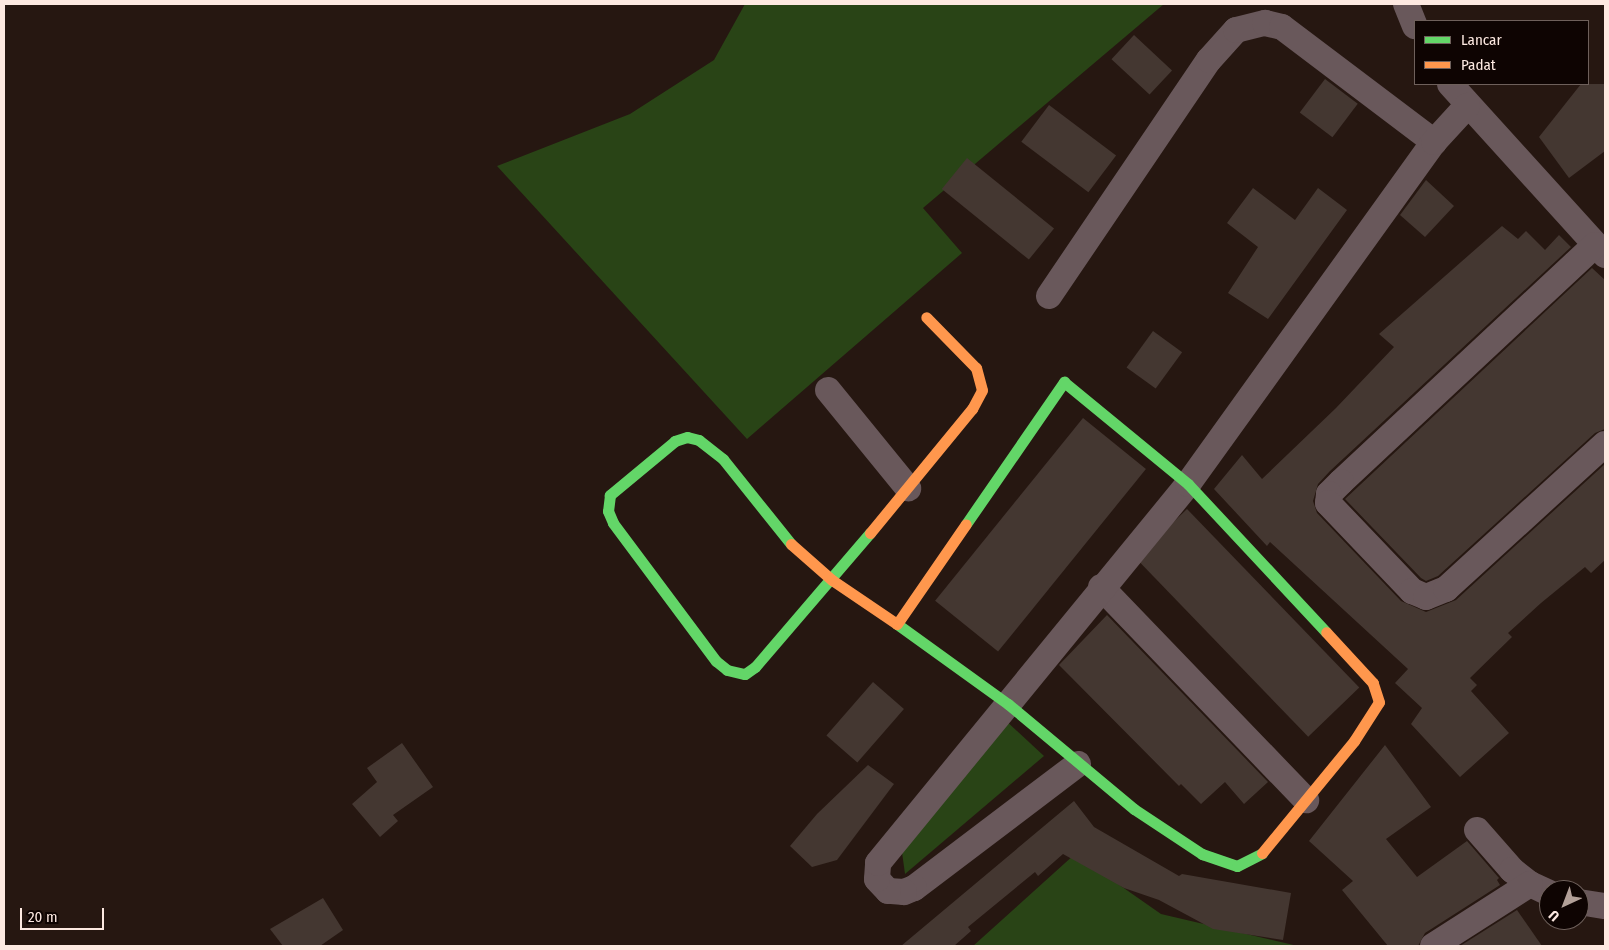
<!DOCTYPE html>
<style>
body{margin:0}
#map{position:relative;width:1609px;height:950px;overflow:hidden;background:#261711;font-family:"Fira Sans Condensed",sans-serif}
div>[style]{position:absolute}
.green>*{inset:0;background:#294416}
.building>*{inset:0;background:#443731;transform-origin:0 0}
.street>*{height:26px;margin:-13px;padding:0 13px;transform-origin:13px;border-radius:13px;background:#69585b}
.fast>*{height:11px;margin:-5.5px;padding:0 5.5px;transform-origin:5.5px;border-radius:5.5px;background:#63d668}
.slow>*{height:11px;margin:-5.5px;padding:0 5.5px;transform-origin:5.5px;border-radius:5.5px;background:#ff974d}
span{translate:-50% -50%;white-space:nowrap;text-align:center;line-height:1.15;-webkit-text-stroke:4px #0e0402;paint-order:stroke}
.frame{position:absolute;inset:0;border:5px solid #fde9e1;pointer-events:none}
.legend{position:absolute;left:1414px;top:20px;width:175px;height:65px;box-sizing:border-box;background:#0e0402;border:1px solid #6e605b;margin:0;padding:6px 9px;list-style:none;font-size:15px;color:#fde9e1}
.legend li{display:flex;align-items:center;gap:10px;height:25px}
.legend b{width:25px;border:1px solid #6e605b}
.north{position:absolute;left:1539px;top:880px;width:50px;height:50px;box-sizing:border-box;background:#0e0402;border:1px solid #6e605b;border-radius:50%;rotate:223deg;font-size:14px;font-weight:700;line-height:20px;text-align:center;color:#fde9e1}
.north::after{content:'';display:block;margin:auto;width:18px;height:22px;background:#b2a098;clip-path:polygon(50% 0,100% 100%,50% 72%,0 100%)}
.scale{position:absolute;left:20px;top:908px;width:84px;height:22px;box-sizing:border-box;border:2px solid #fde9e1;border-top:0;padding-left:6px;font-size:15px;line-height:18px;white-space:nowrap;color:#fde9e1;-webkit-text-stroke:4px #0e0402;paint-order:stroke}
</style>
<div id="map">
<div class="green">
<i style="clip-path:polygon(745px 4px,1164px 4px,923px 208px,962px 253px,747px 439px,497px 166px,630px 114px,714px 60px)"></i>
<i style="clip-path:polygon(1003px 718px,1044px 756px,905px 874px,901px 845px)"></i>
<i style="clip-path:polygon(1075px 854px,1161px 914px,1298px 946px,973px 946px)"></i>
</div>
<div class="building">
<i style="left:1134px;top:35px;width:52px;height:33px;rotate:43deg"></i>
<i style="left:1325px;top:79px;width:41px;height:42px;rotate:37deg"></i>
<i style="clip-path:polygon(1581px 84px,1605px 84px,1605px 151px,1569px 178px,1539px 137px)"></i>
<i style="left:1049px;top:105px;width:84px;height:46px;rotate:37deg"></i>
<i style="left:967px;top:158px;width:112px;height:40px;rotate:39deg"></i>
<i style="clip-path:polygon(1426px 180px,1454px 206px,1425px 237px,1400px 215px)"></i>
<i style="clip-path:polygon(1253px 188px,1295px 220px,1318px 188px,1347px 210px,1268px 319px,1228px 293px,1258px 247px,1227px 223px)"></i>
<i style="clip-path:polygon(1502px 226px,1518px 239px,1526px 231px,1545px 250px,1559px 235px,1571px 247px,1330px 471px,1318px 484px,1313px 501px,1317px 513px,1401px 601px,1426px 612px,1456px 600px,1605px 464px,1605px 560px,1591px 573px,1585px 567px,1541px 603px,1508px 633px,1512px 637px,1470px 678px,1477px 685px,1471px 691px,1509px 733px,1460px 777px,1411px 724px,1422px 708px,1395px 683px,1408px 669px,1270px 542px,1267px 546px,1214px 489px,1242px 455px,1262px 479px,1336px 408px,1394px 347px,1379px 334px)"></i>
<i style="clip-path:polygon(1592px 268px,1605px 280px,1605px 429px,1595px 433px,1438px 576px,1426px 581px,1421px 578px,1345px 499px)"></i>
<i style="left:1153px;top:331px;width:36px;height:45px;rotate:36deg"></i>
<i style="left:1083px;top:418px;width:81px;height:235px;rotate:39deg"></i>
<i style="left:1187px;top:509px;width:248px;height:71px;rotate:46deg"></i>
<i style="clip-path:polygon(1107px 615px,1268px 782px,1244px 804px,1225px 782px,1201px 804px,1181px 784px,1179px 786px,1059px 665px)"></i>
<i style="left:873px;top:682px;width:41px;height:71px;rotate:41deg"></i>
<i style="clip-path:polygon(402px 743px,433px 787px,393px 815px,398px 821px,380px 837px,352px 804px,377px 782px,367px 768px)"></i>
<i style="clip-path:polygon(1385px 745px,1431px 807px,1386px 839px,1417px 877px,1467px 841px,1499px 878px,1497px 880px,1500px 885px,1425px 933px,1418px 946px,1388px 946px,1342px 890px,1353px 881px,1309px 841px)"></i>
<i style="clip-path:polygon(868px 765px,894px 784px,837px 860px,812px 867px,790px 846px,817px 814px)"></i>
<i style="clip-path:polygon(1074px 801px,1094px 827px,1179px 876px,1182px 874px,1291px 893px,1283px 940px,1213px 929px,1159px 900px,1124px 888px,1063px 854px,1038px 876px,1035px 872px,968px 927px,971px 931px,954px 946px,901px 946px)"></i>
<i style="clip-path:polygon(323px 898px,343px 930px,320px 946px,283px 946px,270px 929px)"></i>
<i style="clip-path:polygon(1517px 910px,1542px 946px,1460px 946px)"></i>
</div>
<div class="street">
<i style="left:1406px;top:4px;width:24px;rotate:68deg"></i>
<i style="left:1450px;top:84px;width:231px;rotate:47.8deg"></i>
<i style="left:1595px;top:245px;width:347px;rotate:137deg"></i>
<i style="left:1341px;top:482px;width:17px;rotate:135deg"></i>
<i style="left:1329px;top:494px;width:9px;rotate:96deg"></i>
<i style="left:1328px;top:503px;width:122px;rotate:46.3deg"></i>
<i style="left:1412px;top:591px;width:15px;rotate:23deg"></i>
<i style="left:1426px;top:597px;width:22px;rotate:-22deg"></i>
<i style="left:1446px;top:589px;width:215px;rotate:-42.4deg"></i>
<i style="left:1049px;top:296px;width:285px;rotate:-55.9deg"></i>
<i style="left:1209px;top:60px;width:40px;rotate:-48deg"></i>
<i style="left:1236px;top:30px;width:30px;rotate:-14deg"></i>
<i style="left:1265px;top:23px;width:17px;rotate:13deg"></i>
<i style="left:1282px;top:27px;width:191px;rotate:37.1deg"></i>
<i style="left:828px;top:390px;width:127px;rotate:50.8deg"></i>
<i style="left:1101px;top:587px;width:296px;rotate:46.1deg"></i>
<i style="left:1078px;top:764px;width:206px;rotate:142.9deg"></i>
<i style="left:914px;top:888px;width:11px;rotate:158deg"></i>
<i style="left:904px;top:892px;width:16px;rotate:-176deg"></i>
<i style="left:888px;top:891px;width:16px;rotate:-133deg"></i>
<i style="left:877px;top:879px;width:16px;rotate:-86deg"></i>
<i style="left:878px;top:863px;width:490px;rotate:-50.7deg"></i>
<i style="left:1188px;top:484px;width:421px;rotate:-54.3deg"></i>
<i style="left:1434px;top:142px;width:49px;rotate:-47.5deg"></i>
<i style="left:1477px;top:830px;width:53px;rotate:48.8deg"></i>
<i style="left:1512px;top:870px;width:23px;rotate:38deg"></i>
<i style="left:1530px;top:884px;width:21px;rotate:25deg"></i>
<i style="left:1579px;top:902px;width:26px;rotate:9deg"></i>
<i style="left:1433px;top:946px;width:115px;rotate:-32.6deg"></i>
</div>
<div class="fast">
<i style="left:966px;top:524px;width:173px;rotate:-55.4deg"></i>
<i style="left:1064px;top:382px;width:161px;rotate:39.4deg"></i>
<i style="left:1188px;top:484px;width:202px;rotate:47deg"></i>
<i style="left:791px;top:544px;width:109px;rotate:-128.7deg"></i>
<i style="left:723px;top:459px;width:31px;rotate:-142deg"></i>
<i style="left:699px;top:440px;width:12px;rotate:-166deg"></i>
<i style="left:687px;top:437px;width:13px;rotate:162deg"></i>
<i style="left:675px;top:441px;width:85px;rotate:140.3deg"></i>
<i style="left:610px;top:495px;width:16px;rotate:97deg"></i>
<i style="left:608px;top:511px;width:13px;rotate:67deg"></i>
<i style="left:613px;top:523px;width:172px;rotate:53.3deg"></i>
<i style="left:716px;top:661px;width:14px;rotate:39deg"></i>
<i style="left:727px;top:670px;width:18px;rotate:13deg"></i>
<i style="left:745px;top:674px;width:12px;rotate:-35deg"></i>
<i style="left:755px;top:667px;width:177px;rotate:-49.4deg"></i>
<i style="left:897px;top:624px;width:137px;rotate:35.8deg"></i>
<i style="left:1008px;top:704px;width:164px;rotate:39.8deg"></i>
<i style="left:1134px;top:809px;width:82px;rotate:33.5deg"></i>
<i style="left:1202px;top:854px;width:37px;rotate:19deg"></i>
<i style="left:1237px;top:866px;width:28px;rotate:-27deg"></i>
</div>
<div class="slow">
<i style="left:870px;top:533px;width:161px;rotate:-50.6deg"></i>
<i style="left:972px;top:409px;width:21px;rotate:-62deg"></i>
<i style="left:982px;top:390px;width:23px;rotate:-105deg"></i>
<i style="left:976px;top:368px;width:71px;rotate:-134.4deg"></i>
<i style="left:791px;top:544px;width:55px;rotate:41.3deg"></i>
<i style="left:832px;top:580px;width:78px;rotate:34.1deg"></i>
<i style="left:897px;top:624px;width:121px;rotate:-55.4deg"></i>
<i style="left:1262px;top:853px;width:145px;rotate:-50.6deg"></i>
<i style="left:1354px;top:741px;width:46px;rotate:-57.3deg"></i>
<i style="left:1379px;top:702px;width:20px;rotate:-108deg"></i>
<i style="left:1373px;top:683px;width:69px;rotate:-132.7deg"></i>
</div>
<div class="frame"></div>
<ul class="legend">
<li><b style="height:6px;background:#63d668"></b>Lancar</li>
<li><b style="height:6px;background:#ff974d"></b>Padat</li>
</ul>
<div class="north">U</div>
<div class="scale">20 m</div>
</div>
